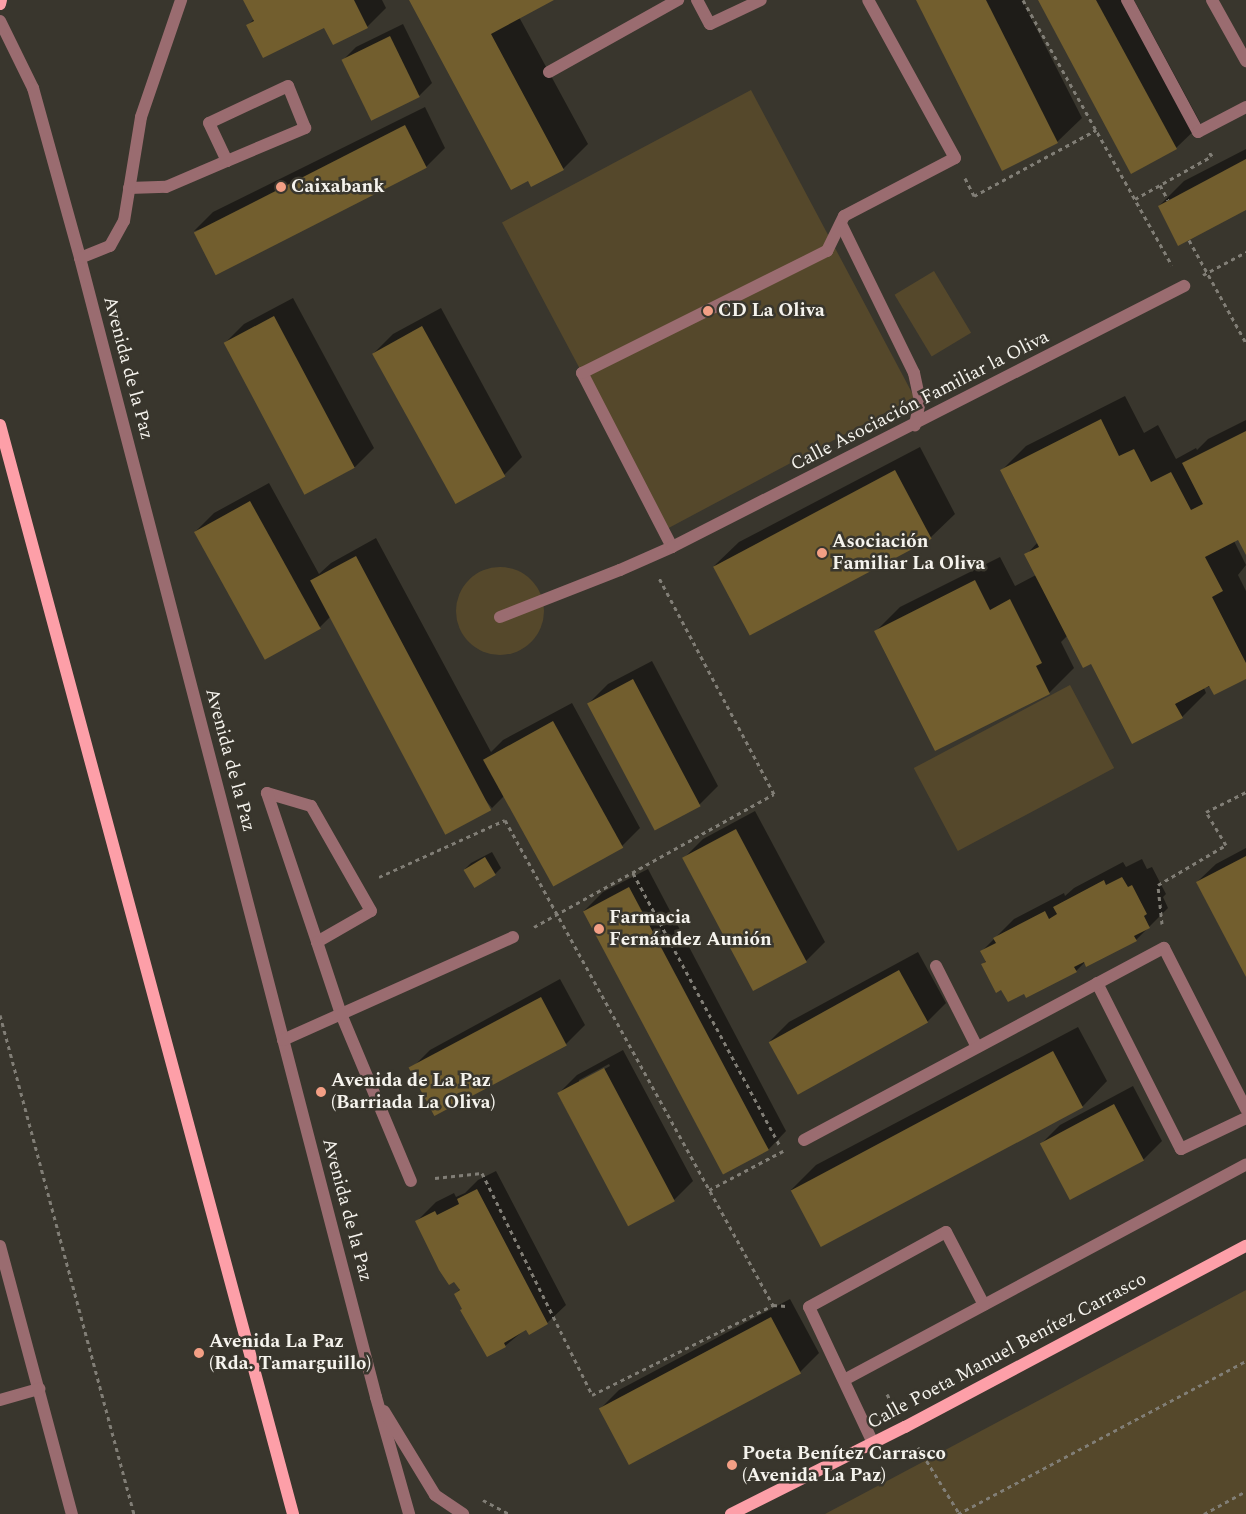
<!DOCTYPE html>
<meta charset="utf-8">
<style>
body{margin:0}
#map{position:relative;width:1246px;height:1514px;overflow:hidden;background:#39362d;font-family:Spectral,serif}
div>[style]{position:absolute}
.green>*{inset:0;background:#55482b;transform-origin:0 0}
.round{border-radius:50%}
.shadow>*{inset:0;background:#0007}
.building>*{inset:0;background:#725e2e;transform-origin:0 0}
.path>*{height:3px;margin-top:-1.5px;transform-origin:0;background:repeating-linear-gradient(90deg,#817e76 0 4px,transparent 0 8px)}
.minor>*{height:12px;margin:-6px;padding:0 6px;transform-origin:6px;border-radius:6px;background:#9a6c70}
.major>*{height:12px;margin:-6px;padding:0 6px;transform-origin:6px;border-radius:6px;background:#fd9fa8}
.dots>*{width:14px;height:14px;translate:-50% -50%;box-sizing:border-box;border:2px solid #39362d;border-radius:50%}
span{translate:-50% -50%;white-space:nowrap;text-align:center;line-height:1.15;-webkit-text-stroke:5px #39362d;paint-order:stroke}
.poi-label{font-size:19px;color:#f5f3ed;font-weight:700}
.left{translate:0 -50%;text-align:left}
.street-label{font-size:19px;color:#f5f3ed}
</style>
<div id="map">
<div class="green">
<i style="left:751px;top:90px;width:348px;height:282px;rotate:62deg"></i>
<i style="left:934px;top:271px;width:72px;height:46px;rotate:59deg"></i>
<i class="round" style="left:456px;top:567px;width:88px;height:88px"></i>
<i style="left:1070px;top:685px;width:94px;height:177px;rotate:62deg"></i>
<i style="clip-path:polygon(1246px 1290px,1246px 1514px,825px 1514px)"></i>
</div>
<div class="shadow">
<i style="clip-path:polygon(245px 0,382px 0,386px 8px,367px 27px,248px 25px,254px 19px)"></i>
<i style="clip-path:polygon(411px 0,551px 0,519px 17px,588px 144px,563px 169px)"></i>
<i style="clip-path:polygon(917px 0,1022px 0,1082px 118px,1057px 142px)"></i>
<i style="clip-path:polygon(1040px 0,1134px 0,1201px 124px,1176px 148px)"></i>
<i style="clip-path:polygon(403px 24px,432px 83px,419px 96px,343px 60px,356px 47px)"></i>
<i style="clip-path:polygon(425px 107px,445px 148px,426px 167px,194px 231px,213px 212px)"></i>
<i style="clip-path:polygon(1246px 149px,1246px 209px,1159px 206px,1184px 181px)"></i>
<i style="clip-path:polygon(293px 298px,374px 448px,355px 467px,306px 493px,225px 343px,244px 324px)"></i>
<i style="clip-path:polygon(441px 308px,522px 457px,503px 476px,374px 353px,393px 334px)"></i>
<i style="clip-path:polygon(1125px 396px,1144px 433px,1158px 425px,1176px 459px,1196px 448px,1197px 450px,1208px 439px,1246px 420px,1246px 553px,1238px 538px,1234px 541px,1246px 565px,1238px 575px,1246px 591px,1246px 678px,1204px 688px,1206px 693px,1182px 717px,1067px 636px,1061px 642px,1074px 668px,1049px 693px,875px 632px,900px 607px,1000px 557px,1015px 586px,1036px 575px,1026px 555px,1038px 542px,1001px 471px,1026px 446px)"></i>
<i style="clip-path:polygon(920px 447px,955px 514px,930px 538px,714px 566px,739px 542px)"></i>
<i style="clip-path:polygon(269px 483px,319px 574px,331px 563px,376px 538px,491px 752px,503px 740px,572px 703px,640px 828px,621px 847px,504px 796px,492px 808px,331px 616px,319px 628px,195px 532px,214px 513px)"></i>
<i style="clip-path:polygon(652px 661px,718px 786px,699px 805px,655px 828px,589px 703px,608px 684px)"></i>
<i style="clip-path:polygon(755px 811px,825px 942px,806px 961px,684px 858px,703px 839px)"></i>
<i style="clip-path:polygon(1246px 848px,1246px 974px,1197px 882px,1216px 864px)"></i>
<i style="clip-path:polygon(492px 852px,501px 868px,495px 874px,465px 869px,471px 863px)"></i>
<i style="clip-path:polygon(1142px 859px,1147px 869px,1152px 867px,1166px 894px,1163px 897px,1168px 908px,1136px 940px,1085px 962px,1076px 971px,1024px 992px,983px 964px,987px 960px,982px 951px,1014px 919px,1064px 893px,1065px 896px,1074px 888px,1123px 862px,1126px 867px)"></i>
<i style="clip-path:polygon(648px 869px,786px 1131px,768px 1150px,584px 911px,603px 892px)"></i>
<i style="clip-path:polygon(918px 952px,946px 1003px,927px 1022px,770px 1041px,789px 1022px)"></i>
<i style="clip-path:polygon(560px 979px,585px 1025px,566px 1044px,411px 1069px,430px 1050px)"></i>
<i style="clip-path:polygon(1078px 1027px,1107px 1081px,1083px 1106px,820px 1244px,791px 1190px,816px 1165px)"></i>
<i style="clip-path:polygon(evenodd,623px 1050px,693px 1181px,674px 1200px,629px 1224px,558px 1094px,577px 1075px,623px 1050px,609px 1064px,610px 1066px,579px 1083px,579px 1080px,609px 1064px)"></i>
<i style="clip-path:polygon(1133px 1086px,1162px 1141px,1143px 1160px,1041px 1144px,1060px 1125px)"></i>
<i style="clip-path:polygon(496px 1171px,566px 1305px,547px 1323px,527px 1328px,505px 1346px,463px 1308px,455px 1294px,460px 1289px,417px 1221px,436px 1202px,454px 1193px,456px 1197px,465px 1193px,478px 1180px)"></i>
<i style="clip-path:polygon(790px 1299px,819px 1353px,800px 1372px,600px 1409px,619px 1390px)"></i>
</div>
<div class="building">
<i style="clip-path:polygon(243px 0,354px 0,368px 28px,333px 45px,324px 28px,263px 58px,246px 25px,254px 21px)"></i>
<i style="clip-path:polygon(409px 0,554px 0,491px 34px,564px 170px,531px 187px,528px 181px,511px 190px)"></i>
<i style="clip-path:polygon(916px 0,986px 0,1058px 143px,1002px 171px)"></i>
<i style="clip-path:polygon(1038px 0,1096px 0,1177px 149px,1131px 174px)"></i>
<i style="left:390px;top:36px;width:68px;height:54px;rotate:64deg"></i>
<i style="left:405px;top:125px;width:48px;height:237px;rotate:63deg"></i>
<i style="clip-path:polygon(1246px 159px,1246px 210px,1178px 246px,1158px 206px)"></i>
<i style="left:274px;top:316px;width:172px;height:57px;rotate:62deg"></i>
<i style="left:422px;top:326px;width:172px;height:57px;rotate:61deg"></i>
<i style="clip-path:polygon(1101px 419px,1119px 456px,1134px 449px,1151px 482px,1171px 472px,1191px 510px,1203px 504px,1182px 463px,1246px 431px,1246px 555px,1238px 540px,1205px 557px,1223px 591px,1212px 597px,1246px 663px,1246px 679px,1214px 695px,1209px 686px,1175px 704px,1183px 718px,1132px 744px,1091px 664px,1083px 668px,1024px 554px,1039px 547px,1000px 470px)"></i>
<i style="left:895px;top:470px;width:78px;height:206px;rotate:62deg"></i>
<i style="left:250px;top:501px;width:146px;height:64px;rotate:61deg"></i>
<i style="left:356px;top:556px;width:288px;height:52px;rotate:62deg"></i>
<i style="clip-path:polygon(975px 580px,990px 610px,1010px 599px,1042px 663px,1036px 666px,1050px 694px,935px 751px,874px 631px)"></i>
<i style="left:633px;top:679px;width:144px;height:52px;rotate:62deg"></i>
<i style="left:553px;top:721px;width:145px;height:80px;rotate:61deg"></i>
<i style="left:736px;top:829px;width:151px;height:61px;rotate:62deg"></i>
<i style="clip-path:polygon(1246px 856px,1246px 977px,1196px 882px)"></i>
<i style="left:485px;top:857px;width:21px;height:25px;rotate:59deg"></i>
<i style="clip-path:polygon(1122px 877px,1128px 887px,1132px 885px,1147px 914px,1144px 916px,1150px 928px,1134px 936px,1137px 941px,1086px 967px,1084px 962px,1074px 967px,1077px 972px,1026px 998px,1024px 994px,1008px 1002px,1001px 990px,996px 993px,981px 964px,986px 962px,980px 951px,996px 943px,993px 938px,1045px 911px,1049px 919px,1057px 914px,1053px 907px,1104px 880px,1106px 885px)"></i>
<i style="left:629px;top:887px;width:298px;height:52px;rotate:62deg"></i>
<i style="left:899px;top:970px;width:60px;height:149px;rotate:61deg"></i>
<i style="left:541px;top:997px;width:55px;height:150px;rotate:62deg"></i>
<i style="left:1053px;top:1051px;width:64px;height:297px;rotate:62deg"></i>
<i style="left:604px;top:1068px;width:151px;height:53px;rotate:62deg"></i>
<i style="left:1114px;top:1104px;width:64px;height:84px;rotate:62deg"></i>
<i style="clip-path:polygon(477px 1189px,548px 1324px,529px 1335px,526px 1330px,504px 1343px,506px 1347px,487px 1357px,460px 1310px,462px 1309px,454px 1294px,460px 1290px,454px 1282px,449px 1285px,439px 1270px,415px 1221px,435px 1211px,437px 1215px,459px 1204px,457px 1199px)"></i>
<i style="left:771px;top:1317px;width:64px;height:195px;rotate:62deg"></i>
</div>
<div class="path">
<i style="left:1023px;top:0;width:304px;rotate:60.7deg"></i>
<i style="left:965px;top:178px;width:20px;rotate:63deg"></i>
<i style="left:974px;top:196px;width:139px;rotate:-28.4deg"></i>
<i style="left:1160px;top:185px;width:17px;rotate:62deg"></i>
<i style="left:1135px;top:199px;width:88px;rotate:-29.2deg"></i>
<i style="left:1212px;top:156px;width:5px;rotate:-127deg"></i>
<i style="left:1189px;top:240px;width:118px;rotate:61deg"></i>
<i style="left:1203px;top:275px;width:49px;rotate:-28.1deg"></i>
<i style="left:633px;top:873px;width:310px;rotate:61.7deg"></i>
<i style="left:379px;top:877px;width:138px;rotate:-24.3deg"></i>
<i style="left:505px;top:820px;width:554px;rotate:61.08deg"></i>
<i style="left:1162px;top:924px;width:39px;rotate:-96deg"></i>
<i style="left:1158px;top:885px;width:79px;rotate:-30.5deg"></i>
<i style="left:1226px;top:845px;width:39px;rotate:-121deg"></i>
<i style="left:1206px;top:812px;width:45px;rotate:-26.6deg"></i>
<i style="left:534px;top:927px;width:274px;rotate:-29deg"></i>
<i style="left:774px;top:794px;width:245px;rotate:-118deg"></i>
<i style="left:0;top:1015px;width:517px;rotate:74.97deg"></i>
<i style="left:435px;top:1178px;width:47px;rotate:-6.1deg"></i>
<i style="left:482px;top:1173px;width:248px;rotate:63.6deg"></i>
<i style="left:592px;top:1395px;width:202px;rotate:-26.4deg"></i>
<i style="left:773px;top:1305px;width:13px;rotate:4deg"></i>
<i style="left:709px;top:1190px;width:84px;rotate:-27.8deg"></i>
<i style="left:887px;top:1394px;width:15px;rotate:62deg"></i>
<i style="left:918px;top:1447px;width:78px;rotate:58.2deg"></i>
<i style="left:483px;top:1500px;width:30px;rotate:28deg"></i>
<i style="left:958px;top:1514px;width:326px;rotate:-28deg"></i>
<i style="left:1204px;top:1514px;width:48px;rotate:-28.7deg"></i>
</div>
<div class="minor">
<i style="left:697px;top:0;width:27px;rotate:62deg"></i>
<i style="left:710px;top:24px;width:56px;rotate:-25.2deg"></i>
<i style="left:1127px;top:0;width:150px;rotate:61.7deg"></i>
<i style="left:1198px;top:132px;width:54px;rotate:-27.5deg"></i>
<i style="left:1212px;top:0;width:70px;rotate:60.9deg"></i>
<i style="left:0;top:21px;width:75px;rotate:63.8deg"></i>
<i style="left:33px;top:88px;width:176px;rotate:74.5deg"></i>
<i style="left:80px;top:258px;width:1177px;rotate:75.43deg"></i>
<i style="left:376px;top:1397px;width:122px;rotate:74.2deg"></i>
<i style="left:549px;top:72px;width:148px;rotate:-29.2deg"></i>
<i style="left:129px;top:188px;width:37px;rotate:-2deg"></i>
<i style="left:166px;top:187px;width:66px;rotate:-23.1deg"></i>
<i style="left:227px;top:161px;width:85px;rotate:-22.9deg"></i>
<i style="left:305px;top:128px;width:45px;rotate:-112deg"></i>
<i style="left:288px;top:86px;width:87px;rotate:154.9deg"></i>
<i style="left:209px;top:123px;width:42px;rotate:64.7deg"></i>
<i style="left:841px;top:224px;width:166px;rotate:63.9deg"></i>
<i style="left:914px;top:373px;width:29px;rotate:78deg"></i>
<i style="left:920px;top:401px;width:25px;rotate:102deg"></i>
<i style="left:80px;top:258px;width:32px;rotate:-22deg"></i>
<i style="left:110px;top:246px;width:29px;rotate:-61deg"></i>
<i style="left:124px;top:221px;width:105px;rotate:-80.7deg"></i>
<i style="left:141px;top:117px;width:124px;rotate:-71.1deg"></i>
<i style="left:672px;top:547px;width:196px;rotate:-117.3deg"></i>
<i style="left:582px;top:373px;width:274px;rotate:-26.5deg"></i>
<i style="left:827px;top:251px;width:39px;rotate:-64deg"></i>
<i style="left:844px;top:216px;width:125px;rotate:-27.6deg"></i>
<i style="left:955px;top:158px;width:180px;rotate:-118.8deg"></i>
<i style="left:500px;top:617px;width:129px;rotate:-21.4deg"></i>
<i style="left:620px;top:570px;width:57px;rotate:-23.9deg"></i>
<i style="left:672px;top:547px;width:575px;rotate:-27.01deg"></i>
<i style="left:317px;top:942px;width:62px;rotate:-29.9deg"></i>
<i style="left:371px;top:911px;width:121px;rotate:-119.7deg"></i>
<i style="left:311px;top:806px;width:46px;rotate:-163.5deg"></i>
<i style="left:267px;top:793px;width:157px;rotate:71.4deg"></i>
<i style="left:317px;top:942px;width:76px;rotate:71.6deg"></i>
<i style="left:341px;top:1014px;width:181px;rotate:67.3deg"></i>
<i style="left:936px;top:966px;width:91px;rotate:63.2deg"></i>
<i style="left:1097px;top:983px;width:186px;rotate:63.2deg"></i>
<i style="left:1181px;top:1149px;width:72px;rotate:-25.5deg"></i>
<i style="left:283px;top:1040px;width:252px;rotate:-24.1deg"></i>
<i style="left:804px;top:1140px;width:408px;rotate:-28.1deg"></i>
<i style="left:1164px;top:948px;width:181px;rotate:63deg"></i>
<i style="left:0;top:1246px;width:278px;rotate:75deg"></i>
<i style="left:844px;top:1380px;width:456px;rotate:-28.2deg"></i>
<i style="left:0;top:1400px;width:41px;rotate:-15.8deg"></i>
<i style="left:384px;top:1411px;width:98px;rotate:58.7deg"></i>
<i style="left:435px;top:1495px;width:34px;rotate:34deg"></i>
<i style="left:873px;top:1443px;width:150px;rotate:-115.2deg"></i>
<i style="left:809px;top:1307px;width:156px;rotate:-28.7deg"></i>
<i style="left:946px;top:1232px;width:82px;rotate:62.5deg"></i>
</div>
<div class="major">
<i style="left:0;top:4px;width:4px;rotate:-76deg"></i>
<i style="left:0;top:425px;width:1128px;rotate:74.94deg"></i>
<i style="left:731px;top:1514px;width:195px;rotate:-26.6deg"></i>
<i style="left:905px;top:1427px;width:386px;rotate:-28deg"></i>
</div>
<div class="dots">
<i style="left:281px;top:187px;background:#f39f85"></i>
<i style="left:708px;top:311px;background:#f39f85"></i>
<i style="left:822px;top:553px;background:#f39f85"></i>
<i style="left:599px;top:929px;background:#f39f85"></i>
<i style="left:321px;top:1092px;background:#f39f85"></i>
<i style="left:199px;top:1353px;background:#f39f85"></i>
<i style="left:732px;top:1465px;background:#f39f85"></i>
</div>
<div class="poi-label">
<span class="left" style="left:291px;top:187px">Caixabank</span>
<span class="left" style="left:718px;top:311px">CD La Oliva</span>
<span class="left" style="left:832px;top:553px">Asociación<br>Familiar La Oliva</span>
<span class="left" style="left:609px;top:929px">Farmacia<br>Fernández Aunión</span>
<span class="left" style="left:331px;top:1092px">Avenida de La Paz<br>(Barriada La Oliva)</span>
<span class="left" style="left:209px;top:1353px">Avenida La Paz<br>(Rda. Tamarguillo)</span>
<span class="left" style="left:742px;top:1465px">Poeta Benítez Carrasco<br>(Avenida La Paz)</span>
</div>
<div class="street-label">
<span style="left:128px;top:368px;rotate:75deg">Avenida de la Paz</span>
<span style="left:920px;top:401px;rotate:-27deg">Calle Asociación Familiar la Oliva</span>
<span style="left:230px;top:760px;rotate:75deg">Avenida de la Paz</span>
<span style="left:347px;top:1210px;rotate:75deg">Avenida de la Paz</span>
<span style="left:1007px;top:1351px;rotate:-28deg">Calle Poeta Manuel Benítez Carrasco</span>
</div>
</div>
